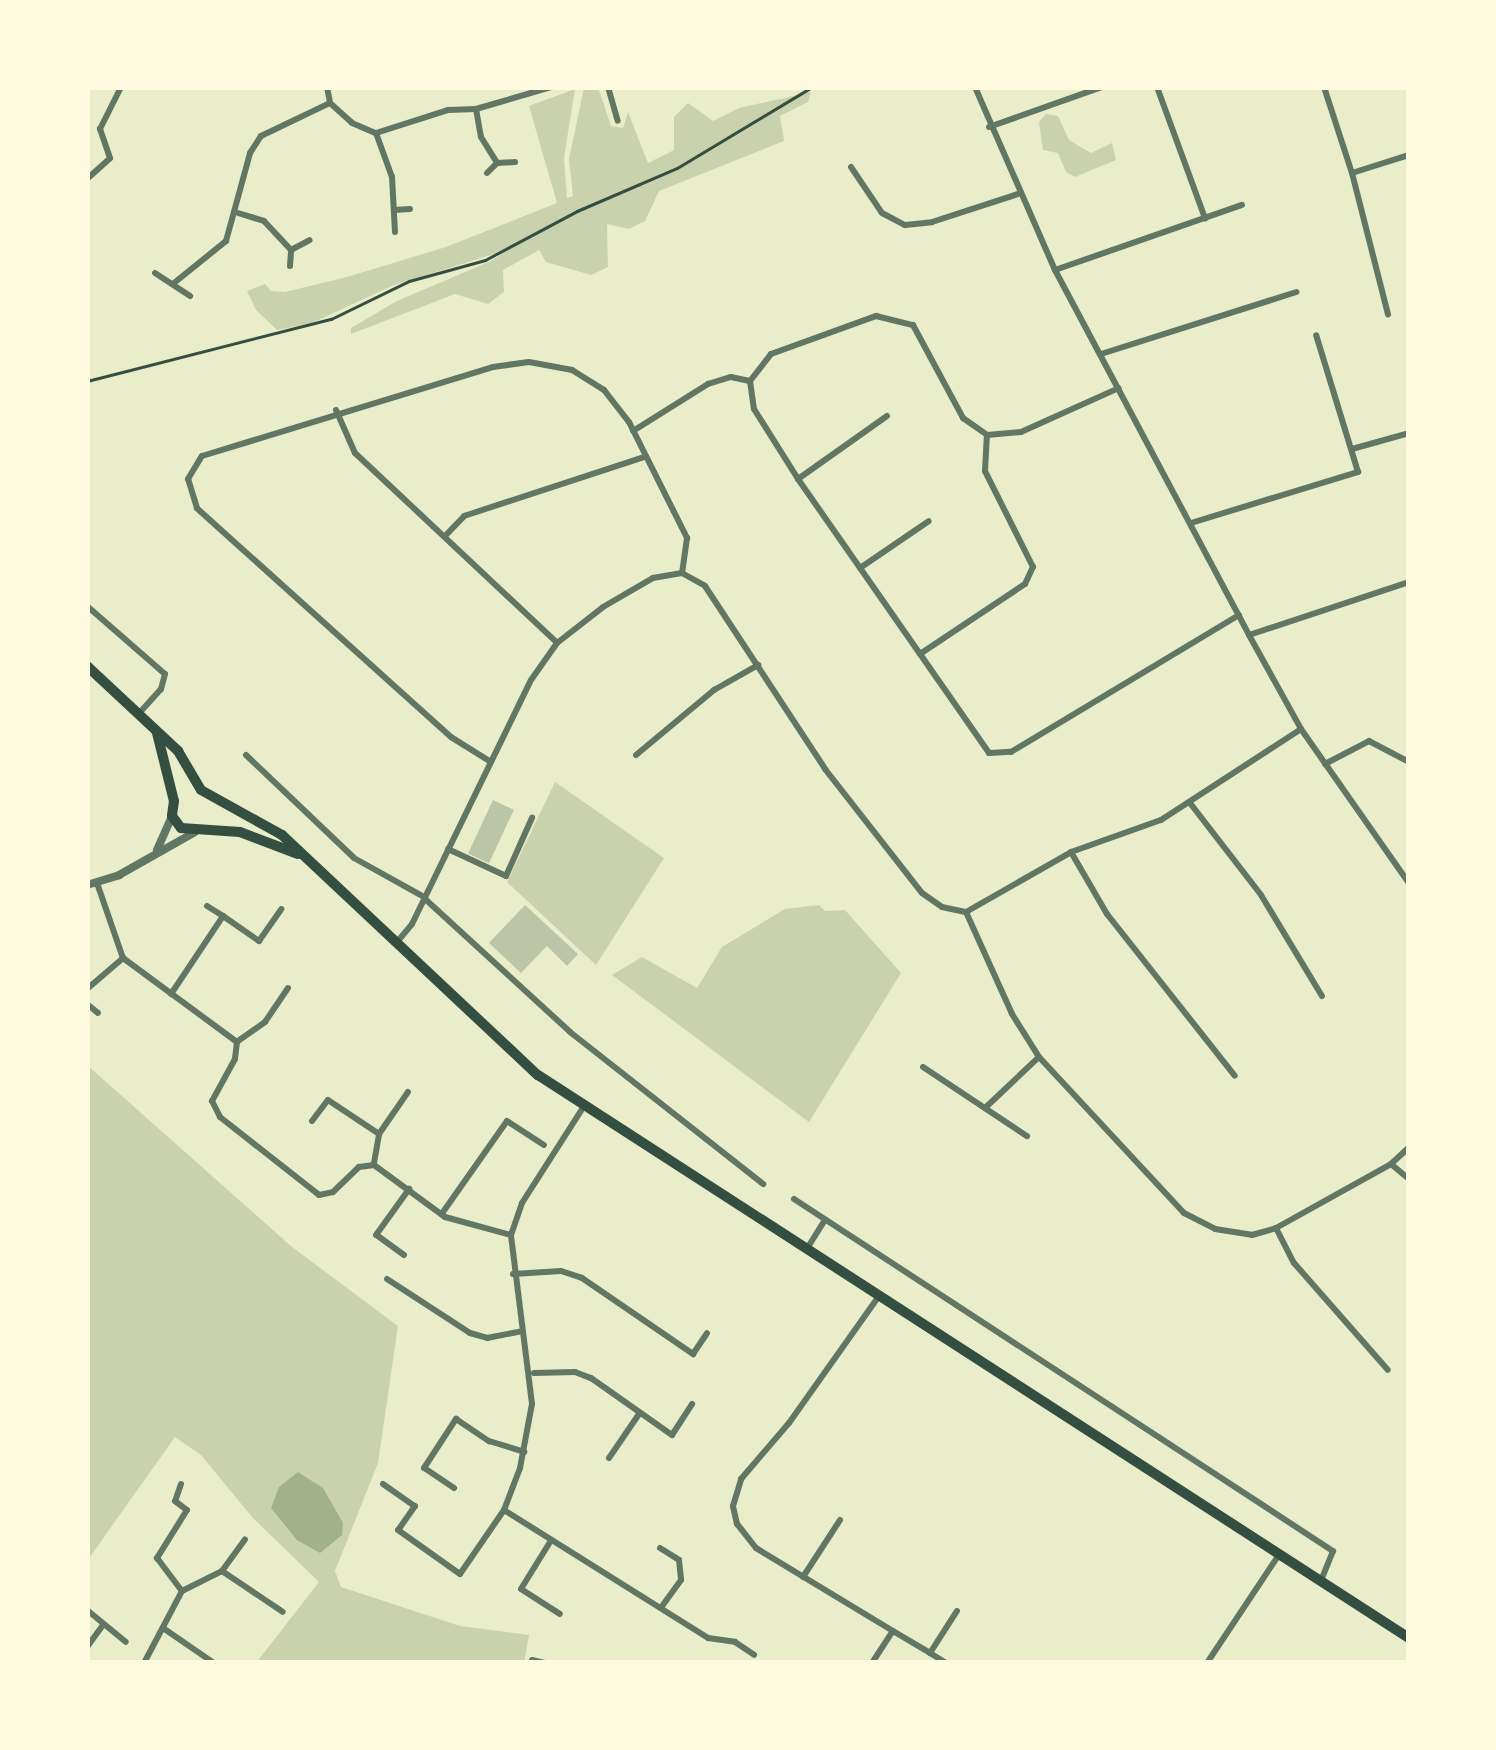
<!DOCTYPE html>
<style>
body{margin:0}
#map{position:relative;width:1496px;height:1750px;overflow:hidden;background:#e9edc9;font-family:Literata,serif}
div>[style]{position:absolute}
.green>*{inset:0;background:#cad2ad}
.water>*{inset:0;background:#a3b18a}
.building>*{inset:0;background:#bcc5a7;transform-origin:0 0}
.path>*{height:3px;margin:-1.5px;padding:0 1.5px;transform-origin:1.5px;border-radius:1.5px;background:#344e41}
.minor>*{height:6px;margin:-3px;padding:0 3px;transform-origin:3px;border-radius:3px;background:#617663}
.tertiary>*{height:8px;margin:-4px;padding:0 4px;transform-origin:4px;border-radius:4px;background:#617663}
.primary>*{height:10px;margin:-5px;padding:0 5px;transform-origin:5px;border-radius:5px;background:#344e41}
span{translate:-50% -50%;white-space:nowrap;text-align:center;line-height:1.15;-webkit-text-stroke:9px #fefae0;paint-order:stroke}
.frame{position:absolute;inset:0;border:90px solid #fefae0;pointer-events:none}
</style>
<div id="map">
<div class="green">
<i style="clip-path:polygon(584px 88px,599px 90px,611px 126px,623px 128px,628px 112px,648px 163px,674px 150px,674px 117px,688px 103px,713px 121px,739px 108px,811px 92px,808px 102px,780px 116px,784px 141px,659px 191px,645px 221px,629px 229px,607px 224px,608px 267px,591px 275px,546px 262px,539px 250px,503px 270px,504px 292px,488px 304px,455px 294px,351px 334px,351px 328px,397px 301px,491px 261px,535px 234px,494px 254px,394px 285px,312px 323px,277px 330px,256px 310px,247px 291px,265px 284px,271px 291px,285px 292px,347px 277px,446px 247px,557px 203px,529px 106px,575px 89px,564px 158px,567px 198px,573px 196px,569px 159px)"></i>
<i style="clip-path:polygon(1046px 114px,1058px 116px,1069px 140px,1091px 153px,1112px 143px,1116px 160px,1075px 177px,1066px 172px,1058px 153px,1043px 150px,1039px 122px)"></i>
<i style="clip-path:polygon(555px 782px,664px 858px,596px 965px,507px 882px)"></i>
<i style="clip-path:polygon(819px 905px,825px 911px,845px 910px,901px 973px,809px 1122px,612px 975px,642px 957px,697px 988px,722px 947px,785px 909px)"></i>
<i style="clip-path:polygon(87px 1065px,292px 1247px,398px 1326px,378px 1463px,335px 1571px,341px 1587px,460px 1626px,529px 1635px,524px 1663px,256px 1663px,319px 1582px,252px 1517px,201px 1455px,175px 1437px,87px 1561px)"></i>
</div>
<div class="water">
<i style="clip-path:polygon(298px 1472px,323px 1488px,343px 1523px,342px 1535px,320px 1553px,297px 1540px,271px 1508px,279px 1487px)"></i>
</div>
<div class="building">
<i style="left:493px;top:800px;width:23px;height:59px;rotate:25deg"></i>
<i style="clip-path:polygon(525px 905px,578px 954px,567px 966px,547px 946px,521px 973px,489px 943px)"></i>
</div>
<div class="path">
<i style="left:87px;top:381px;width:252px;rotate:-14.3deg"></i>
<i style="left:331px;top:319px;width:87px;rotate:-26deg"></i>
<i style="left:409px;top:281px;width:79px;rotate:-15.4deg"></i>
<i style="left:485px;top:260px;width:104px;rotate:-28deg"></i>
<i style="left:577px;top:211px;width:109px;rotate:-23.3deg"></i>
<i style="left:677px;top:168px;width:157px;rotate:-31deg"></i>
</div>
<div class="minor">
<i style="left:327px;top:87px;width:16px;rotate:79deg"></i>
<i style="left:330px;top:103px;width:30px;rotate:42deg"></i>
<i style="left:352px;top:123px;width:26px;rotate:23deg"></i>
<i style="left:376px;top:133px;width:76px;rotate:-17.7deg"></i>
<i style="left:448px;top:110px;width:28px;rotate:-2deg"></i>
<i style="left:476px;top:109px;width:78px;rotate:-16.3deg"></i>
<i style="left:608px;top:87px;width:35px;rotate:74deg"></i>
<i style="left:975px;top:87px;width:200px;rotate:66.4deg"></i>
<i style="left:1055px;top:270px;width:413px;rotate:62deg"></i>
<i style="left:1249px;top:635px;width:107px;rotate:61deg"></i>
<i style="left:1301px;top:729px;width:188px;rotate:55deg"></i>
<i style="left:1157px;top:87px;width:140px;rotate:69.9deg"></i>
<i style="left:1324px;top:87px;width:90px;rotate:72deg"></i>
<i style="left:1352px;top:173px;width:60px;rotate:-17.5deg"></i>
<i style="left:476px;top:109px;width:28px;rotate:80deg"></i>
<i style="left:481px;top:137px;width:31px;rotate:58deg"></i>
<i style="left:989px;top:127px;width:120px;rotate:-19.5deg"></i>
<i style="left:376px;top:133px;width:47px;rotate:70deg"></i>
<i style="left:392px;top:177px;width:55px;rotate:86.9deg"></i>
<i style="left:851px;top:167px;width:55px;rotate:56deg"></i>
<i style="left:882px;top:213px;width:26px;rotate:28deg"></i>
<i style="left:905px;top:225px;width:27px;rotate:-6deg"></i>
<i style="left:932px;top:222px;width:90px;rotate:-18deg"></i>
<i style="left:487px;top:173px;width:14px;rotate:-45deg"></i>
<i style="left:497px;top:163px;width:18px;rotate:-3deg"></i>
<i style="left:1352px;top:173px;width:146px;rotate:75.7deg"></i>
<i style="left:87px;top:179px;width:31px;rotate:-42deg"></i>
<i style="left:110px;top:158px;width:31px;rotate:-109deg"></i>
<i style="left:100px;top:129px;width:47px;rotate:-63.4deg"></i>
<i style="left:394px;top:210px;width:16px;rotate:-4deg"></i>
<i style="left:238px;top:213px;width:27px;rotate:17deg"></i>
<i style="left:264px;top:221px;width:40px;rotate:47deg"></i>
<i style="left:290px;top:266px;width:16px;rotate:-86deg"></i>
<i style="left:291px;top:250px;width:21px;rotate:-28deg"></i>
<i style="left:1055px;top:270px;width:198px;rotate:-19.2deg"></i>
<i style="left:155px;top:273px;width:42px;rotate:33.3deg"></i>
<i style="left:174px;top:283px;width:67px;rotate:-38.9deg"></i>
<i style="left:226px;top:241px;width:91px;rotate:-74.7deg"></i>
<i style="left:250px;top:153px;width:20px;rotate:-57deg"></i>
<i style="left:261px;top:136px;width:76px;rotate:-25.6deg"></i>
<i style="left:1101px;top:354px;width:205px;rotate:-17.6deg"></i>
<i style="left:750px;top:381px;width:28px;rotate:82deg"></i>
<i style="left:754px;top:409px;width:83px;rotate:57.8deg"></i>
<i style="left:798px;top:479px;width:334px;rotate:55.1deg"></i>
<i style="left:989px;top:753px;width:22px;rotate:-3deg"></i>
<i style="left:1011px;top:752px;width:266px;rotate:-31deg"></i>
<i style="left:336px;top:410px;width:47px;rotate:66.2deg"></i>
<i style="left:355px;top:453px;width:277px;rotate:43.2deg"></i>
<i style="left:633px;top:431px;width:89px;rotate:-32.1deg"></i>
<i style="left:708px;top:384px;width:24px;rotate:-17deg"></i>
<i style="left:731px;top:377px;width:19px;rotate:12deg"></i>
<i style="left:750px;top:381px;width:34px;rotate:-52deg"></i>
<i style="left:771px;top:354px;width:112px;rotate:-19.9deg"></i>
<i style="left:876px;top:316px;width:38px;rotate:14deg"></i>
<i style="left:913px;top:325px;width:106px;rotate:61.7deg"></i>
<i style="left:963px;top:418px;width:29px;rotate:35deg"></i>
<i style="left:987px;top:435px;width:34px;rotate:-5deg"></i>
<i style="left:1021px;top:432px;width:107px;rotate:-24.2deg"></i>
<i style="left:1352px;top:449px;width:59px;rotate:-15.7deg"></i>
<i style="left:798px;top:479px;width:109px;rotate:-35.3deg"></i>
<i style="left:1191px;top:523px;width:175px;rotate:-17deg"></i>
<i style="left:1358px;top:472px;width:143px;rotate:-107deg"></i>
<i style="left:445px;top:536px;width:28px;rotate:-46deg"></i>
<i style="left:464px;top:516px;width:190px;rotate:-18.1deg"></i>
<i style="left:860px;top:568px;width:83px;rotate:-34.3deg"></i>
<i style="left:87px;top:606px;width:103px;rotate:41.1deg"></i>
<i style="left:165px;top:674px;width:16px;rotate:105deg"></i>
<i style="left:161px;top:689px;width:30px;rotate:132deg"></i>
<i style="left:1249px;top:635px;width:169px;rotate:-18.3deg"></i>
<i style="left:920px;top:654px;width:126px;rotate:-33.7deg"></i>
<i style="left:1025px;top:584px;width:19px;rotate:-65deg"></i>
<i style="left:1033px;top:567px;width:107px;rotate:-116.6deg"></i>
<i style="left:985px;top:471px;width:36px;rotate:-87deg"></i>
<i style="left:246px;top:755px;width:149px;rotate:43.6deg"></i>
<i style="left:354px;top:858px;width:80px;rotate:29.1deg"></i>
<i style="left:636px;top:755px;width:102px;rotate:-39.8deg"></i>
<i style="left:714px;top:690px;width:51px;rotate:-29.6deg"></i>
<i style="left:491px;top:762px;width:47px;rotate:-148deg"></i>
<i style="left:451px;top:737px;width:342px;rotate:-138deg"></i>
<i style="left:197px;top:508px;width:30px;rotate:-107deg"></i>
<i style="left:188px;top:479px;width:27px;rotate:-59deg"></i>
<i style="left:202px;top:456px;width:304px;rotate:-17deg"></i>
<i style="left:493px;top:367px;width:36px;rotate:-8deg"></i>
<i style="left:529px;top:362px;width:44px;rotate:10.5deg"></i>
<i style="left:572px;top:370px;width:38px;rotate:32deg"></i>
<i style="left:604px;top:390px;width:41px;rotate:52deg"></i>
<i style="left:629px;top:422px;width:130px;rotate:63.4deg"></i>
<i style="left:687px;top:538px;width:35px;rotate:98deg"></i>
<i style="left:1325px;top:764px;width:50px;rotate:-27.6deg"></i>
<i style="left:1369px;top:741px;width:45px;rotate:27.7deg"></i>
<i style="left:1190px;top:803px;width:116px;rotate:52.3deg"></i>
<i style="left:1261px;top:895px;width:118px;rotate:58.9deg"></i>
<i style="left:448px;top:849px;width:64px;rotate:25deg"></i>
<i style="left:506px;top:876px;width:64px;rotate:-65.9deg"></i>
<i style="left:1071px;top:852px;width:72px;rotate:59.9deg"></i>
<i style="left:1107px;top:914px;width:206px;rotate:51.7deg"></i>
<i style="left:97px;top:883px;width:79px;rotate:70.9deg"></i>
<i style="left:123px;top:958px;width:142px;rotate:36.4deg"></i>
<i style="left:237px;top:1042px;width:17px;rotate:97deg"></i>
<i style="left:235px;top:1059px;width:48px;rotate:118.7deg"></i>
<i style="left:212px;top:1101px;width:18px;rotate:63deg"></i>
<i style="left:220px;top:1117px;width:126px;rotate:38.2deg"></i>
<i style="left:319px;top:1195px;width:14px;rotate:-12deg"></i>
<i style="left:333px;top:1192px;width:36px;rotate:-44deg"></i>
<i style="left:359px;top:1167px;width:15px;rotate:-8deg"></i>
<i style="left:374px;top:1165px;width:88px;rotate:36.2deg"></i>
<i style="left:445px;top:1217px;width:68px;rotate:15.3deg"></i>
<i style="left:424px;top:898px;width:198px;rotate:42.5deg"></i>
<i style="left:570px;top:1032px;width:246px;rotate:38.2deg"></i>
<i style="left:207px;top:906px;width:19px;rotate:32deg"></i>
<i style="left:966px;top:912px;width:112px;rotate:65.7deg"></i>
<i style="left:1012px;top:1014px;width:51px;rotate:57.9deg"></i>
<i style="left:1039px;top:1057px;width:213px;rotate:47.1deg"></i>
<i style="left:1184px;top:1213px;width:35px;rotate:27deg"></i>
<i style="left:1215px;top:1229px;width:37px;rotate:9deg"></i>
<i style="left:1252px;top:1235px;width:25px;rotate:-16deg"></i>
<i style="left:1276px;top:1228px;width:132px;rotate:-29.1deg"></i>
<i style="left:1391px;top:1164px;width:25px;rotate:-43deg"></i>
<i style="left:966px;top:912px;width:121px;rotate:-29.7deg"></i>
<i style="left:1071px;top:852px;width:96px;rotate:-19.6deg"></i>
<i style="left:1161px;top:820px;width:167px;rotate:-33deg"></i>
<i style="left:397px;top:942px;width:23px;rotate:-50deg"></i>
<i style="left:412px;top:924px;width:271px;rotate:-64deg"></i>
<i style="left:531px;top:680px;width:45px;rotate:-54.9deg"></i>
<i style="left:557px;top:643px;width:58px;rotate:-38deg"></i>
<i style="left:603px;top:607px;width:58px;rotate:-30.1deg"></i>
<i style="left:653px;top:578px;width:29px;rotate:-10deg"></i>
<i style="left:682px;top:573px;width:26px;rotate:29deg"></i>
<i style="left:705px;top:586px;width:219px;rotate:56.7deg"></i>
<i style="left:825px;top:769px;width:157px;rotate:52deg"></i>
<i style="left:922px;top:893px;width:24px;rotate:35deg"></i>
<i style="left:942px;top:907px;width:25px;rotate:12deg"></i>
<i style="left:87px;top:989px;width:48px;rotate:-40.7deg"></i>
<i style="left:171px;top:994px;width:94px;rotate:-56.3deg"></i>
<i style="left:223px;top:916px;width:44px;rotate:34.8deg"></i>
<i style="left:259px;top:941px;width:39px;rotate:-55deg"></i>
<i style="left:87px;top:1004px;width:14px;rotate:39deg"></i>
<i style="left:238px;top:1041px;width:33px;rotate:-35deg"></i>
<i style="left:265px;top:1022px;width:41px;rotate:-55.9deg"></i>
<i style="left:923px;top:1067px;width:125px;rotate:33.6deg"></i>
<i style="left:985px;top:1108px;width:74px;rotate:-43.4deg"></i>
<i style="left:312px;top:1121px;width:26px;rotate:-53deg"></i>
<i style="left:328px;top:1100px;width:61px;rotate:33.7deg"></i>
<i style="left:374px;top:1163px;width:29px;rotate:-80deg"></i>
<i style="left:379px;top:1134px;width:51px;rotate:-55.4deg"></i>
<i style="left:1391px;top:1164px;width:23px;rotate:40deg"></i>
<i style="left:794px;top:1199px;width:644px;rotate:33.15deg"></i>
<i style="left:1333px;top:1551px;width:31px;rotate:112deg"></i>
<i style="left:443px;top:1212px;width:111px;rotate:-54.9deg"></i>
<i style="left:507px;top:1121px;width:44px;rotate:33deg"></i>
<i style="left:1276px;top:1228px;width:39px;rotate:63deg"></i>
<i style="left:1294px;top:1263px;width:142px;rotate:48.7deg"></i>
<i style="left:808px;top:1247px;width:32px;rotate:-58deg"></i>
<i style="left:404px;top:1255px;width:34px;rotate:-144deg"></i>
<i style="left:376px;top:1235px;width:57px;rotate:-54.3deg"></i>
<i style="left:513px;top:1274px;width:48px;rotate:-3.6deg"></i>
<i style="left:561px;top:1271px;width:22px;rotate:18deg"></i>
<i style="left:582px;top:1278px;width:135px;rotate:34.4deg"></i>
<i style="left:693px;top:1354px;width:25px;rotate:-56deg"></i>
<i style="left:387px;top:1279px;width:99px;rotate:33deg"></i>
<i style="left:470px;top:1333px;width:18px;rotate:16deg"></i>
<i style="left:487px;top:1338px;width:36px;rotate:-11deg"></i>
<i style="left:534px;top:1373px;width:41px;rotate:-1.4deg"></i>
<i style="left:575px;top:1372px;width:17px;rotate:21deg"></i>
<i style="left:591px;top:1378px;width:99px;rotate:35.1deg"></i>
<i style="left:672px;top:1435px;width:37px;rotate:-57deg"></i>
<i style="left:609px;top:1458px;width:53px;rotate:-55.7deg"></i>
<i style="left:181px;top:1484px;width:18px;rotate:109deg"></i>
<i style="left:175px;top:1501px;width:15px;rotate:37deg"></i>
<i style="left:187px;top:1510px;width:57px;rotate:122deg"></i>
<i style="left:157px;top:1558px;width:41px;rotate:52.9deg"></i>
<i style="left:383px;top:1484px;width:39px;rotate:35deg"></i>
<i style="left:415px;top:1506px;width:29px;rotate:125deg"></i>
<i style="left:398px;top:1530px;width:76px;rotate:35.4deg"></i>
<i style="left:460px;top:1574px;width:78px;rotate:-55.5deg"></i>
<i style="left:504px;top:1510px;width:45px;rotate:-69.1deg"></i>
<i style="left:520px;top:1468px;width:65px;rotate:-79.4deg"></i>
<i style="left:532px;top:1404px;width:170px;rotate:-97.1deg"></i>
<i style="left:511px;top:1235px;width:34px;rotate:-71deg"></i>
<i style="left:522px;top:1203px;width:115px;rotate:-57.4deg"></i>
<i style="left:454px;top:1488px;width:36px;rotate:-146deg"></i>
<i style="left:424px;top:1468px;width:59px;rotate:-56.9deg"></i>
<i style="left:456px;top:1419px;width:40px;rotate:34deg"></i>
<i style="left:489px;top:1441px;width:37px;rotate:17deg"></i>
<i style="left:504px;top:1510px;width:241px;rotate:32.1deg"></i>
<i style="left:708px;top:1638px;width:27px;rotate:8deg"></i>
<i style="left:735px;top:1642px;width:23px;rotate:34deg"></i>
<i style="left:550px;top:1542px;width:55px;rotate:121.7deg"></i>
<i style="left:521px;top:1589px;width:46px;rotate:32.7deg"></i>
<i style="left:660px;top:1548px;width:22px;rotate:32deg"></i>
<i style="left:679px;top:1560px;width:20px;rotate:84deg"></i>
<i style="left:681px;top:1580px;width:32px;rotate:126deg"></i>
<i style="left:222px;top:1571px;width:73px;rotate:33.9deg"></i>
<i style="left:803px;top:1577px;width:68px;rotate:-57deg"></i>
<i style="left:182px;top:1591px;width:45px;rotate:-26.6deg"></i>
<i style="left:222px;top:1571px;width:39px;rotate:-54deg"></i>
<i style="left:87px;top:1610px;width:50px;rotate:39.4deg"></i>
<i style="left:163px;top:1628px;width:62px;rotate:34.5deg"></i>
<i style="left:893px;top:1631px;width:43px;rotate:30.7deg"></i>
<i style="left:930px;top:1653px;width:50px;rotate:-57.3deg"></i>
<i style="left:87px;top:1647px;width:26px;rotate:-54deg"></i>
<i style="left:930px;top:1653px;width:19px;rotate:32deg"></i>
<i style="left:532px;top:1660px;width:13px;rotate:13deg"></i>
<i style="left:144px;top:1663px;width:81px;rotate:-62.2deg"></i>
<i style="left:872px;top:1663px;width:38px;rotate:-57deg"></i>
<i style="left:893px;top:1631px;width:160px;rotate:-148.8deg"></i>
<i style="left:756px;top:1548px;width:31px;rotate:-128deg"></i>
<i style="left:737px;top:1524px;width:18px;rotate:-103deg"></i>
<i style="left:733px;top:1506px;width:28px;rotate:-73deg"></i>
<i style="left:741px;top:1479px;width:74px;rotate:-49.4deg"></i>
<i style="left:789px;top:1423px;width:156px;rotate:-54.7deg"></i>
<i style="left:1207px;top:1663px;width:128px;rotate:-56.4deg"></i>
</div>
<div class="tertiary">
<i style="left:157px;top:850px;width:37px;rotate:-66deg"></i>
<i style="left:87px;top:885px;width:34px;rotate:-17deg"></i>
<i style="left:119px;top:875px;width:87px;rotate:-29.5deg"></i>
</div>
<div class="primary">
<i style="left:87px;top:666px;width:125px;rotate:43deg"></i>
<i style="left:178px;top:751px;width:45px;rotate:59.5deg"></i>
<i style="left:201px;top:790px;width:93px;rotate:29.1deg"></i>
<i style="left:282px;top:835px;width:351px;rotate:43.2deg"></i>
<i style="left:538px;top:1075px;width:1037px;rotate:32.88deg"></i>
<i style="left:157px;top:733px;width:70px;rotate:76deg"></i>
<i style="left:174px;top:801px;width:15px;rotate:98deg"></i>
<i style="left:172px;top:816px;width:15px;rotate:53deg"></i>
<i style="left:181px;top:828px;width:59px;rotate:3.9deg"></i>
<i style="left:240px;top:832px;width:62px;rotate:20.8deg"></i>
</div>
<div class="frame"></div>
</div>
